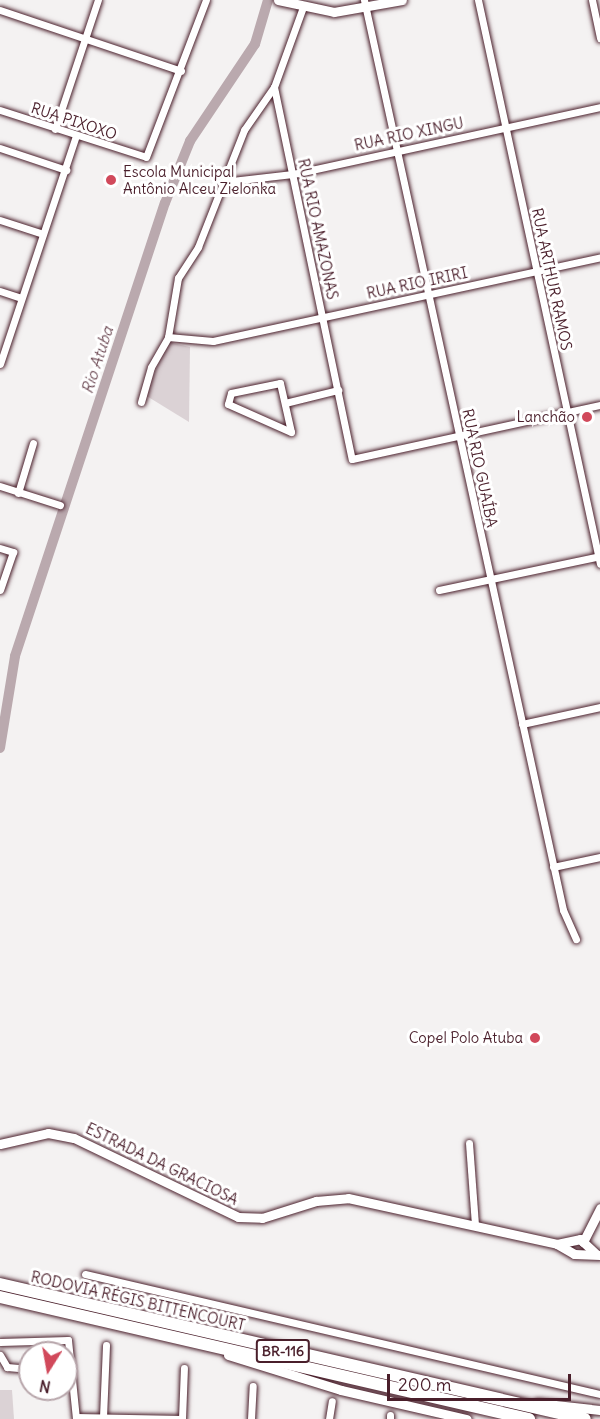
<!DOCTYPE html>
<meta charset="utf-8">
<style>
body{margin:0}
#map{position:relative;width:600px;height:1419px;overflow:hidden;background:#f4f2f2;font-family:Delius,sans-serif}
div>[style]{position:absolute}
.green>*{inset:0;background:#dbd2d5}
.river>*{height:10px;margin:-5px;padding:0 5px;transform-origin:5px;border-radius:5px;background:#baa9ae}
.roads{filter:drop-shadow(0 0 2px #4a1f2b) drop-shadow(0 0 2px #4a1f2b)}
.street>*{height:7px;margin:-3.5px;padding:0 3.5px;transform-origin:3.5px;border-radius:3.5px;background:#fff}
.secondary>*{height:9px;margin:-4.5px;padding:0 4.5px;transform-origin:4.5px;border-radius:4.5px;background:#fff}
.highway>*{height:12px;margin:-6px;padding:0 6px;transform-origin:6px;border-radius:6px;background:#fff}
.dots>*{width:16px;height:16px;translate:-50% -50%;box-sizing:border-box;border:3px solid #fff;border-radius:50%}
span{translate:-50% -50%;white-space:nowrap;text-align:center;line-height:1.15;-webkit-text-stroke:6px #fff;paint-order:stroke}
.shield-label span{padding:2px 4px;background:#fff;border:2px solid;border-radius:4px;-webkit-text-stroke-width:0}
.shield-label{font-size:14px;color:#4a1f2b;font-weight:700}
.street-label{font-size:15px;color:#4a1f2b}
.poi-label{font-size:15px;color:#4a1f2b}
.left{translate:0 -50%;text-align:left}
.right{translate:-100% -50%;text-align:right}
.water-label{font-size:16px;color:#714f59;font-style:italic}
.north{position:absolute;left:18px;top:1341px;width:60px;height:60px;box-sizing:border-box;background:#fff;border:2px solid #b7a5aa;border-radius:50%;rotate:191deg;font-size:16px;font-weight:700;line-height:24px;text-align:center;color:#4a1f2b}
.north::after{content:'';display:block;margin:auto;width:21px;height:27px;background:#d1495b;clip-path:polygon(50% 0,100% 100%,50% 72%,0 100%)}
.scale{position:absolute;left:387px;top:1374px;width:184px;height:27px;box-sizing:border-box;border:3px solid #4a1f2b;border-top:0;padding-left:8px;font-size:18px;line-height:21px;white-space:nowrap;color:#4a1f2b;-webkit-text-stroke:4px #fff;paint-order:stroke}
</style>
<div id="map">
<div class="green">
<i style="clip-path:polygon(168px 342px,190px 347px,189px 422px,145px 395px)"></i>
<i style="clip-path:polygon(0 1390px,12px 1390px,14px 1419px,0 1419px)"></i>
</div>
<div class="river">
<i style="left:0;top:748px;width:93px;rotate:-80.7deg"></i>
<i style="left:15px;top:656px;width:477px;rotate:-71.7deg"></i>
<i style="left:165px;top:203px;width:67px;rotate:-68deg"></i>
<i style="left:190px;top:141px;width:117px;rotate:-56.2deg"></i>
<i style="left:255px;top:44px;width:46px;rotate:-73.5deg"></i>
</div>
<div class="roads">
<div class="street">
<i style="left:364px;top:0;width:932px;rotate:77.66deg"></i>
<i style="left:563px;top:910px;width:32px;rotate:66deg"></i>
<i style="left:478px;top:0;width:577px;rotate:77.79deg"></i>
<i style="left:592px;top:0;width:39px;rotate:78deg"></i>
<i style="left:303px;top:7px;width:85px;rotate:109.9deg"></i>
<i style="left:274px;top:87px;width:380px;rotate:78.2deg"></i>
<i style="left:352px;top:459px;width:254px;rotate:-12.3deg"></i>
<i style="left:0;top:10px;width:191px;rotate:18.6deg"></i>
<i style="left:0;top:110px;width:153px;rotate:17.8deg"></i>
<i style="left:146px;top:157px;width:168px;rotate:-69.1deg"></i>
<i style="left:55px;top:129px;width:136px;rotate:-71.6deg"></i>
<i style="left:0;top:148px;width:70px;rotate:18.4deg"></i>
<i style="left:223px;top:182px;width:70px;rotate:-6.5deg"></i>
<i style="left:293px;top:174px;width:314px;rotate:-12.3deg"></i>
<i style="left:0;top:220px;width:45px;rotate:18deg"></i>
<i style="left:0;top:291px;width:22px;rotate:18deg"></i>
<i style="left:168px;top:337px;width:45px;rotate:5.1deg"></i>
<i style="left:213px;top:341px;width:396px;rotate:-12.2deg"></i>
<i style="left:0;top:364px;width:240px;rotate:-71.6deg"></i>
<i style="left:280px;top:383px;width:50px;rotate:77.3deg"></i>
<i style="left:291px;top:432px;width:69px;rotate:-156deg"></i>
<i style="left:228px;top:404px;width:11px;rotate:-75deg"></i>
<i style="left:231px;top:393px;width:50px;rotate:-11.5deg"></i>
<i style="left:141px;top:402px;width:36px;rotate:-74deg"></i>
<i style="left:151px;top:367px;width:34px;rotate:-60deg"></i>
<i style="left:168px;top:337px;width:60px;rotate:-80.4deg"></i>
<i style="left:178px;top:278px;width:37px;rotate:-57deg"></i>
<i style="left:198px;top:247px;width:126px;rotate:-68.5deg"></i>
<i style="left:244px;top:130px;width:52px;rotate:-55.1deg"></i>
<i style="left:285px;top:403px;width:55px;rotate:-13.8deg"></i>
<i style="left:0;top:486px;width:63px;rotate:17.6deg"></i>
<i style="left:18px;top:493px;width:52px;rotate:-73.3deg"></i>
<i style="left:0;top:548px;width:14px;rotate:17deg"></i>
<i style="left:13px;top:552px;width:40px;rotate:108.9deg"></i>
<i style="left:439px;top:590px;width:165px;rotate:-11.9deg"></i>
<i style="left:522px;top:724px;width:80px;rotate:-12.3deg"></i>
<i style="left:553px;top:867px;width:48px;rotate:-12deg"></i>
<i style="left:469px;top:1143px;width:82px;rotate:85.8deg"></i>
<i style="left:85px;top:1274px;width:529px;rotate:13.12deg"></i>
<i style="left:0;top:1342px;width:68px;rotate:-1.7deg"></i>
<i style="left:68px;top:1340px;width:79px;rotate:84.2deg"></i>
<i style="left:0;top:1355px;width:14px;rotate:60deg"></i>
<i style="left:7px;top:1367px;width:23px;rotate:5deg"></i>
<i style="left:76px;top:1417px;width:106px;rotate:1.1deg"></i>
<i style="left:182px;top:1419px;width:51px;rotate:-87.8deg"></i>
<i style="left:103px;top:1417px;width:72px;rotate:-87.6deg"></i>
<i style="left:251px;top:1419px;width:33px;rotate:-87deg"></i>
<i style="left:329px;top:1419px;width:18px;rotate:-81deg"></i>
<i style="left:390px;top:1419px;width:4px;rotate:-90deg"></i>
</div>
<div class="secondary">
<i style="left:278px;top:0;width:57px;rotate:12.1deg"></i>
<i style="left:334px;top:12px;width:69px;rotate:-10deg"></i>
<i style="left:0;top:1144px;width:49px;rotate:-12.9deg"></i>
<i style="left:48px;top:1133px;width:26px;rotate:11deg"></i>
<i style="left:74px;top:1138px;width:182px;rotate:25.7deg"></i>
<i style="left:238px;top:1217px;width:24px;rotate:2deg"></i>
<i style="left:262px;top:1218px;width:57px;rotate:-17.5deg"></i>
<i style="left:316px;top:1201px;width:32px;rotate:-5deg"></i>
<i style="left:348px;top:1198px;width:214px;rotate:12.4deg"></i>
<i style="left:557px;top:1244px;width:20px;rotate:30deg"></i>
<i style="left:574px;top:1254px;width:26px;rotate:2deg"></i>
<i style="left:583px;top:1242px;width:38px;rotate:-63deg"></i>
<i style="left:557px;top:1244px;width:24px;rotate:-12deg"></i>
<i style="left:580px;top:1239px;width:22px;rotate:43deg"></i>
<i style="left:228px;top:1355px;width:118px;rotate:17.2deg"></i>
<i style="left:341px;top:1390px;width:129px;rotate:13deg"></i>
<i style="left:537px;top:1403px;width:63px;rotate:6.3deg"></i>
</div>
<div class="highway">
<i style="left:0;top:1284px;width:600px;rotate:12.99deg"></i>
<i style="left:0;top:1297px;width:543px;rotate:12.99deg"></i>
</div>
</div>
<div class="dots">
<i style="left:111px;top:180px;background:#d1495b"></i>
<i style="left:587px;top:417px;background:#d1495b"></i>
<i style="left:535px;top:1038px;background:#d1495b"></i>
</div>
<div class="shield-label">
<span style="left:283px;top:1351px">BR-116</span>
</div>
<div class="street-label">
<span style="left:74px;top:121px;rotate:18deg">RUA PIXOXO</span>
<span style="left:409px;top:134px;rotate:-12deg">RUA RIO XINGU</span>
<span style="left:318px;top:229px;rotate:78deg">RUA RIO AMAZONAS</span>
<span style="left:552px;top:279px;rotate:78deg">RUA ARTHUR RAMOS</span>
<span style="left:417px;top:283px;rotate:-12deg">RUA RIO IRIRI</span>
<span style="left:480px;top:468px;rotate:78deg">RUA RIO GUAÍBA</span>
<span style="left:162px;top:1164px;rotate:26deg">ESTRADA DA GRACIOSA</span>
<span style="left:138px;top:1301px;rotate:13deg">RODOVIA RÉGIS BITTENCOURT</span>
</div>
<div class="poi-label">
<span class="left" style="left:123px;top:180px">Escola Municipal<br>Antônio Alceu Zielonka</span>
<span class="right" style="left:575px;top:417px">Lanchão</span>
<span class="right" style="left:523px;top:1038px">Copel Polo Atuba</span>
</div>
<div class="water-label">
<span style="left:97px;top:360px;rotate:-72deg">Rio Atuba</span>
</div>
<div class="north">N</div>
<div class="scale">200 m</div>
</div>
